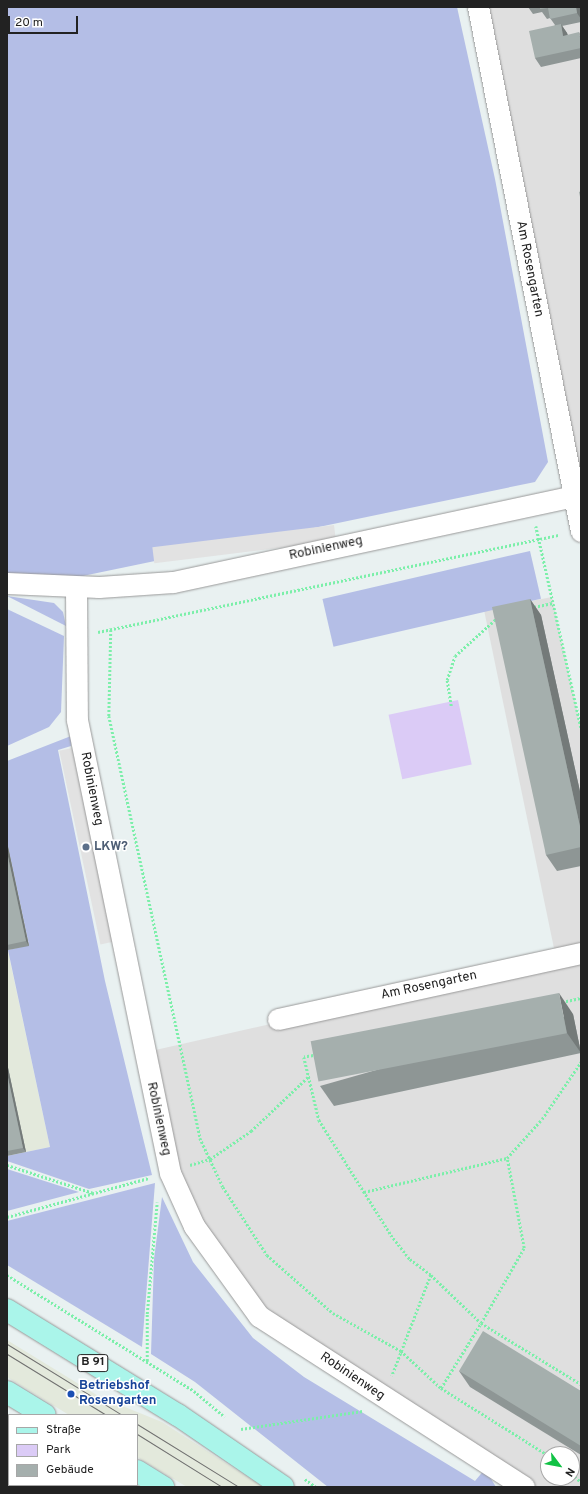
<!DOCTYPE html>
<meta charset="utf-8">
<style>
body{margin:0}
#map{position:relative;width:588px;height:1494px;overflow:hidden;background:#e9f1f1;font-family:Overpass,sans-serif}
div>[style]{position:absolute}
.residential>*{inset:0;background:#dfdfdf}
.commercial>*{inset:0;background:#daf0e1}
.industrial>*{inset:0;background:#e3e9dc}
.grass>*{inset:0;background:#b4bee6;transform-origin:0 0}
.park>*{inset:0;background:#dbcbf6;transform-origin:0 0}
.parking>*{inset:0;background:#e2e2e2;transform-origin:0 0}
.path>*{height:2.5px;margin-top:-1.25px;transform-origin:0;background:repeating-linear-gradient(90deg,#7cefaa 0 2px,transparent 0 4px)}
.roads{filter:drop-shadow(0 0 1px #999) drop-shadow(0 0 1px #999)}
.minor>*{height:21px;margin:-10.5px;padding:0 10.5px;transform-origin:10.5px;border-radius:10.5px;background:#fff}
.primary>*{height:22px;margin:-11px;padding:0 11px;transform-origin:11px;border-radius:11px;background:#aaf5ea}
.tram>*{height:1px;margin:-0.5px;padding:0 0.5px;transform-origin:0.5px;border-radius:0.5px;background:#707070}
.wall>*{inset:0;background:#8e9695}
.shaded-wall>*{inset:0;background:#747a79}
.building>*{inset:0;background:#a5afad;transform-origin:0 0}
.dots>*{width:11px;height:11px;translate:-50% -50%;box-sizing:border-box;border:2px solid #fff;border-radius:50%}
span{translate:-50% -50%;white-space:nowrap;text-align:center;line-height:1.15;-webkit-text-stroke:3px #fff;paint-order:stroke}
.shield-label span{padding:1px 3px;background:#fff;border:1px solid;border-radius:3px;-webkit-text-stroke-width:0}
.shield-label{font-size:12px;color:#222;font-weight:700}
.street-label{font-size:13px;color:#222}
.service-label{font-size:13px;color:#4e5e75;font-weight:700}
.left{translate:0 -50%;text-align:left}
.transit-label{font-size:13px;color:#164399;font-weight:700}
.frame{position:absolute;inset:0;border:8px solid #222;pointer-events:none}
.legend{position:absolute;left:8px;top:1414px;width:130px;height:72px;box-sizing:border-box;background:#fff;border:1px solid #a7a7a7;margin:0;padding:5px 7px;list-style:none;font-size:12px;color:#222}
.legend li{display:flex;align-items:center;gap:8px;height:20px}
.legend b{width:20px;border:1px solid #a7a7a7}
.north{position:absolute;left:540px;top:1446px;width:40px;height:40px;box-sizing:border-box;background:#fff;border:1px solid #a7a7a7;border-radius:50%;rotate:122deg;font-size:11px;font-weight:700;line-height:16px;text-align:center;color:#222}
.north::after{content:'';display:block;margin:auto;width:14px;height:18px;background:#11c245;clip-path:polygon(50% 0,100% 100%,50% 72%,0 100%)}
.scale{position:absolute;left:8px;top:16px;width:70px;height:18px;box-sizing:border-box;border:2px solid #222;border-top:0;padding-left:5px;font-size:12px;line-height:14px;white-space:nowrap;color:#222;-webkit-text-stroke:3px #fff;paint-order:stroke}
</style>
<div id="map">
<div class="residential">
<i style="clip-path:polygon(482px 7px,581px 7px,581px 523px)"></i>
<i style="clip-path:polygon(552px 597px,581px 728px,581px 953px,556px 958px,484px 610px)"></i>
<i style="clip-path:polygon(evenodd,581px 954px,581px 1487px,529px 1487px,391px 1400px,259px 1302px,224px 1263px,172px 1166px,151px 1051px,581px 954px,548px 1454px,572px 1454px,572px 1478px,548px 1478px,548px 1454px)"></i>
</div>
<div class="commercial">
<i style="clip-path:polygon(7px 1426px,9px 1485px,110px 1487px,7px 1487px)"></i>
</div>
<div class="industrial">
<i style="clip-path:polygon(7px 842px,29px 946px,8px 951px,50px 1147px,7px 1156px)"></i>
<i style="clip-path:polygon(7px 1340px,100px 1397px,162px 1422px,263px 1487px,187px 1487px,137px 1457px,137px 1415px,69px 1415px,7px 1377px)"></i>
</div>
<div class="grass">
<i style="clip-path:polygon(7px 7px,457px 7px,495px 179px,548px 462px,535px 482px,73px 578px,7px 574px)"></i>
<i style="left:530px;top:551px;width:49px;height:213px;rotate:77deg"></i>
<i style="clip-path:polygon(7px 596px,54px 603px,63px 612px,66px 626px)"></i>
<i style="clip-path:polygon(7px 609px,64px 636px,61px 712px,49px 727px,7px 746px)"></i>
<i style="clip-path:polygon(71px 736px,71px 746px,58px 750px,105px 981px,152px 1175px,89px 1189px,7px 1161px,7px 1156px,50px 1147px,8px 950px,29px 945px,7px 842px,7px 761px)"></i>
<i style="clip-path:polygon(7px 1169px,79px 1192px,7px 1211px)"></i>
<i style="clip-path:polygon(155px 1183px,142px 1347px,7px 1265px,7px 1221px)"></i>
<i style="clip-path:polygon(162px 1197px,193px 1262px,253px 1338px,304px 1377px,475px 1481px,485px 1469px,496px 1487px,328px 1487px,195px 1382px,151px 1354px,154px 1259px)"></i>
</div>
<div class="park">
<i style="left:458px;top:700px;width:66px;height:71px;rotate:78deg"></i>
</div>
<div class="parking">
<i style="left:334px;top:525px;width:16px;height:183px;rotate:83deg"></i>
<i style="left:72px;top:748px;width:198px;height:13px;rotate:78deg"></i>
</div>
<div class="path">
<i style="left:536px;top:526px;width:207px;rotate:77.4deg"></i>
<i style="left:534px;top:607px;width:19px;rotate:-12deg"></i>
<i style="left:111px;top:630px;width:86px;rotate:91.3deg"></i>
<i style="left:109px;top:716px;width:432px;rotate:77.8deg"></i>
<i style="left:200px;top:1138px;width:54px;rotate:64.9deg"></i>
<i style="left:223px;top:1187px;width:81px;rotate:57.1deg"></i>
<i style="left:267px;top:1255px;width:88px;rotate:41.3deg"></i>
<i style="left:333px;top:1313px;width:78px;rotate:29.2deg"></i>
<i style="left:401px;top:1351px;width:54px;rotate:42.8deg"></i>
<i style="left:441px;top:1388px;width:126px;rotate:32.1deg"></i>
<i style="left:98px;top:632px;width:471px;rotate:-11.9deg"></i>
<i style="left:451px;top:706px;width:26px;rotate:-99deg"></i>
<i style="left:447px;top:680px;width:25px;rotate:-72deg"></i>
<i style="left:455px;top:656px;width:57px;rotate:-42.1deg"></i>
<i style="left:562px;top:1002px;width:19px;rotate:-12deg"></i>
<i style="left:317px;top:1055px;width:13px;rotate:171deg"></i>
<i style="left:304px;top:1057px;width:65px;rotate:76.6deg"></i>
<i style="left:319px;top:1120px;width:136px;rotate:57.9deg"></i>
<i style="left:391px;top:1235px;width:31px;rotate:52deg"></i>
<i style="left:410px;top:1259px;width:26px;rotate:37deg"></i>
<i style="left:431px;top:1275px;width:108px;rotate:111.1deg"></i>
<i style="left:7px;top:1165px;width:90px;rotate:18deg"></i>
<i style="left:190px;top:1165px;width:21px;rotate:-17deg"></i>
<i style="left:210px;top:1159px;width:50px;rotate:-34.3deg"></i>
<i style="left:251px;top:1131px;width:80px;rotate:-43.5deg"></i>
<i style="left:364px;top:1192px;width:147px;rotate:-13.4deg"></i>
<i style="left:7px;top:1217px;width:147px;rotate:-15.4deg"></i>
<i style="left:7px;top:1275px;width:220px;rotate:31.8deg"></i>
<i style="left:194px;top:1391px;width:40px;rotate:40deg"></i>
<i style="left:431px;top:1275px;width:69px;rotate:43.8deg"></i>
<i style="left:481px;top:1323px;width:86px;rotate:-60.2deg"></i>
<i style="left:524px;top:1248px;width:92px;rotate:-100.7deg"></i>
<i style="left:507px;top:1158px;width:52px;rotate:-48.1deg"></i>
<i style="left:542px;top:1119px;width:69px;rotate:-55.6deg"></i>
<i style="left:147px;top:1361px;width:47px;rotate:-90deg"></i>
<i style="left:147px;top:1314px;width:112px;rotate:-84.9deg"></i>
<i style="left:441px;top:1388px;width:76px;rotate:-58.4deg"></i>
<i style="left:481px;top:1323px;width:117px;rotate:31.4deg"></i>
<i style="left:241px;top:1429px;width:123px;rotate:-8.4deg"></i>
<i style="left:572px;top:1474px;width:12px;rotate:42deg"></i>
<i style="left:305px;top:1479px;width:14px;rotate:36deg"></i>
</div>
<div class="roads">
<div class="minor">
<i style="left:478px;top:7px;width:534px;rotate:78.88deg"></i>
<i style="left:7px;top:583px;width:92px;rotate:2.5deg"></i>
<i style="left:99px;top:587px;width:74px;rotate:-3.9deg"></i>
<i style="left:173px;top:582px;width:409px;rotate:-12.1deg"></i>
<i style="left:76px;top:587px;width:133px;rotate:89.6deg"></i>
<i style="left:77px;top:720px;width:462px;rotate:78.4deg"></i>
<i style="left:170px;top:1173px;width:58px;rotate:65.6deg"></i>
<i style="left:194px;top:1226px;width:111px;rotate:54.2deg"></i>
<i style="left:259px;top:1316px;width:315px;rotate:32.8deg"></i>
<i style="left:278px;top:1019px;width:310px;rotate:-12.3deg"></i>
</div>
<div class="primary">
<i style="left:7px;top:1310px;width:201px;rotate:31.6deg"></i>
<i style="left:178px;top:1415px;width:127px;rotate:34.4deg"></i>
<i style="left:7px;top:1392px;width:44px;rotate:31.2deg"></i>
<i style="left:137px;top:1471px;width:31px;rotate:32deg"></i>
</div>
</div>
<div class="tram">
<i style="left:7px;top:1344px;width:135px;rotate:31.7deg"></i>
<i style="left:7px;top:1354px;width:116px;rotate:31.6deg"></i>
<i style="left:137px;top:1424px;width:120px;rotate:31.7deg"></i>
<i style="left:137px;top:1434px;width:100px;rotate:31.9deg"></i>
</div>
<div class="wall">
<i style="clip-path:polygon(528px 7px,580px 7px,581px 11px,581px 22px,562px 26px,567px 33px,568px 35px,581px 36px,581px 58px,541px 67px,535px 58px,555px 25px,550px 18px,547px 19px,542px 12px,533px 14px)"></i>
<i style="clip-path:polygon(530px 599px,541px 615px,581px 796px,581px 866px,557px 871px,546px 855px)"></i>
<i style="clip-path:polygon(7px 842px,29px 946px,8px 950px,7px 949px)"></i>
<i style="clip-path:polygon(573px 1014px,581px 1053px,334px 1106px,320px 1086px)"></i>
<i style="clip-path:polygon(7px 1063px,26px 1152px,7px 1156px)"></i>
<i style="clip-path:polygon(459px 1371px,581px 1391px,581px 1455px,470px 1387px)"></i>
</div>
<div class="shaded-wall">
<i style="clip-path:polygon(576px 7px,580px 7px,581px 11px,581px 19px,577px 13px)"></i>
<i style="clip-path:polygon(561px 24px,567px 33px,570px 45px,563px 36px)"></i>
<i style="clip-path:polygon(579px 32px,581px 36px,581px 43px)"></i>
<i style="clip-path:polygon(530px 599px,541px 615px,581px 796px,581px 831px)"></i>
<i style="clip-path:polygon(7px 842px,29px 946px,26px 941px,7px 852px)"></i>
<i style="clip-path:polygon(559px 993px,573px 1014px,581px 1053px,567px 1033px)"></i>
<i style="clip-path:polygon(7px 1063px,26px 1152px,23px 1148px,7px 1073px)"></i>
</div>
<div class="building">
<i style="clip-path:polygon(540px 7px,576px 7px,577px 13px,550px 19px,548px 8px,540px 9px)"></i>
<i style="clip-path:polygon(561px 24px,563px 36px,579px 32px,581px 43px,581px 48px,535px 58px,529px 31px)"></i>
<i style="clip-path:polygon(581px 191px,581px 202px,579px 192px)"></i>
<i style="clip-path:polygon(530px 599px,581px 831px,581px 847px,546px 855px,492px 607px)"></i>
<i style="clip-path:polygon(7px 852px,26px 941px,7px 945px)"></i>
<i style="left:559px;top:993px;width:41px;height:253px;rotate:79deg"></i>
<i style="clip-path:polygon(7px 1073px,23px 1148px,7px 1151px)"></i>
<i style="clip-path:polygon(483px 1331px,581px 1391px,581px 1446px,459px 1371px)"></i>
<i style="left:30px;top:1485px;width:46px;height:2px"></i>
</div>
<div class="dots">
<i style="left:86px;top:847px;background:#5c6f8a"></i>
<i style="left:71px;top:1394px;background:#1a4fb4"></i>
</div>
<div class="shield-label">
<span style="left:93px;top:1363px">B 91</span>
</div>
<div class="street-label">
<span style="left:529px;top:269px;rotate:79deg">Am Rosengarten</span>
<span style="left:326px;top:549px;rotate:-12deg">Robinienweg</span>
<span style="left:91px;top:789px;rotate:79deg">Robinienweg</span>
<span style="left:429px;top:986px;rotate:-12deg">Am Rosengarten</span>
<span style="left:158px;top:1119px;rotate:78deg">Robinienweg</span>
<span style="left:352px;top:1377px;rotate:34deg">Robinienweg</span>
</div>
<div class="service-label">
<span class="left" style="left:94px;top:847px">LKW?</span>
</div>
<div class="transit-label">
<span class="left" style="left:79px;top:1394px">Betriebshof<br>Rosengarten</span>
</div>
<div class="frame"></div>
<ul class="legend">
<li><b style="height:5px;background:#aaf5ea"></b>Straße</li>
<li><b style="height:11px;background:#dbcbf6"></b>Park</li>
<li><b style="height:11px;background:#a5afad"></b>Gebäude</li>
</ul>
<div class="north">N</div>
<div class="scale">20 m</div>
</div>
